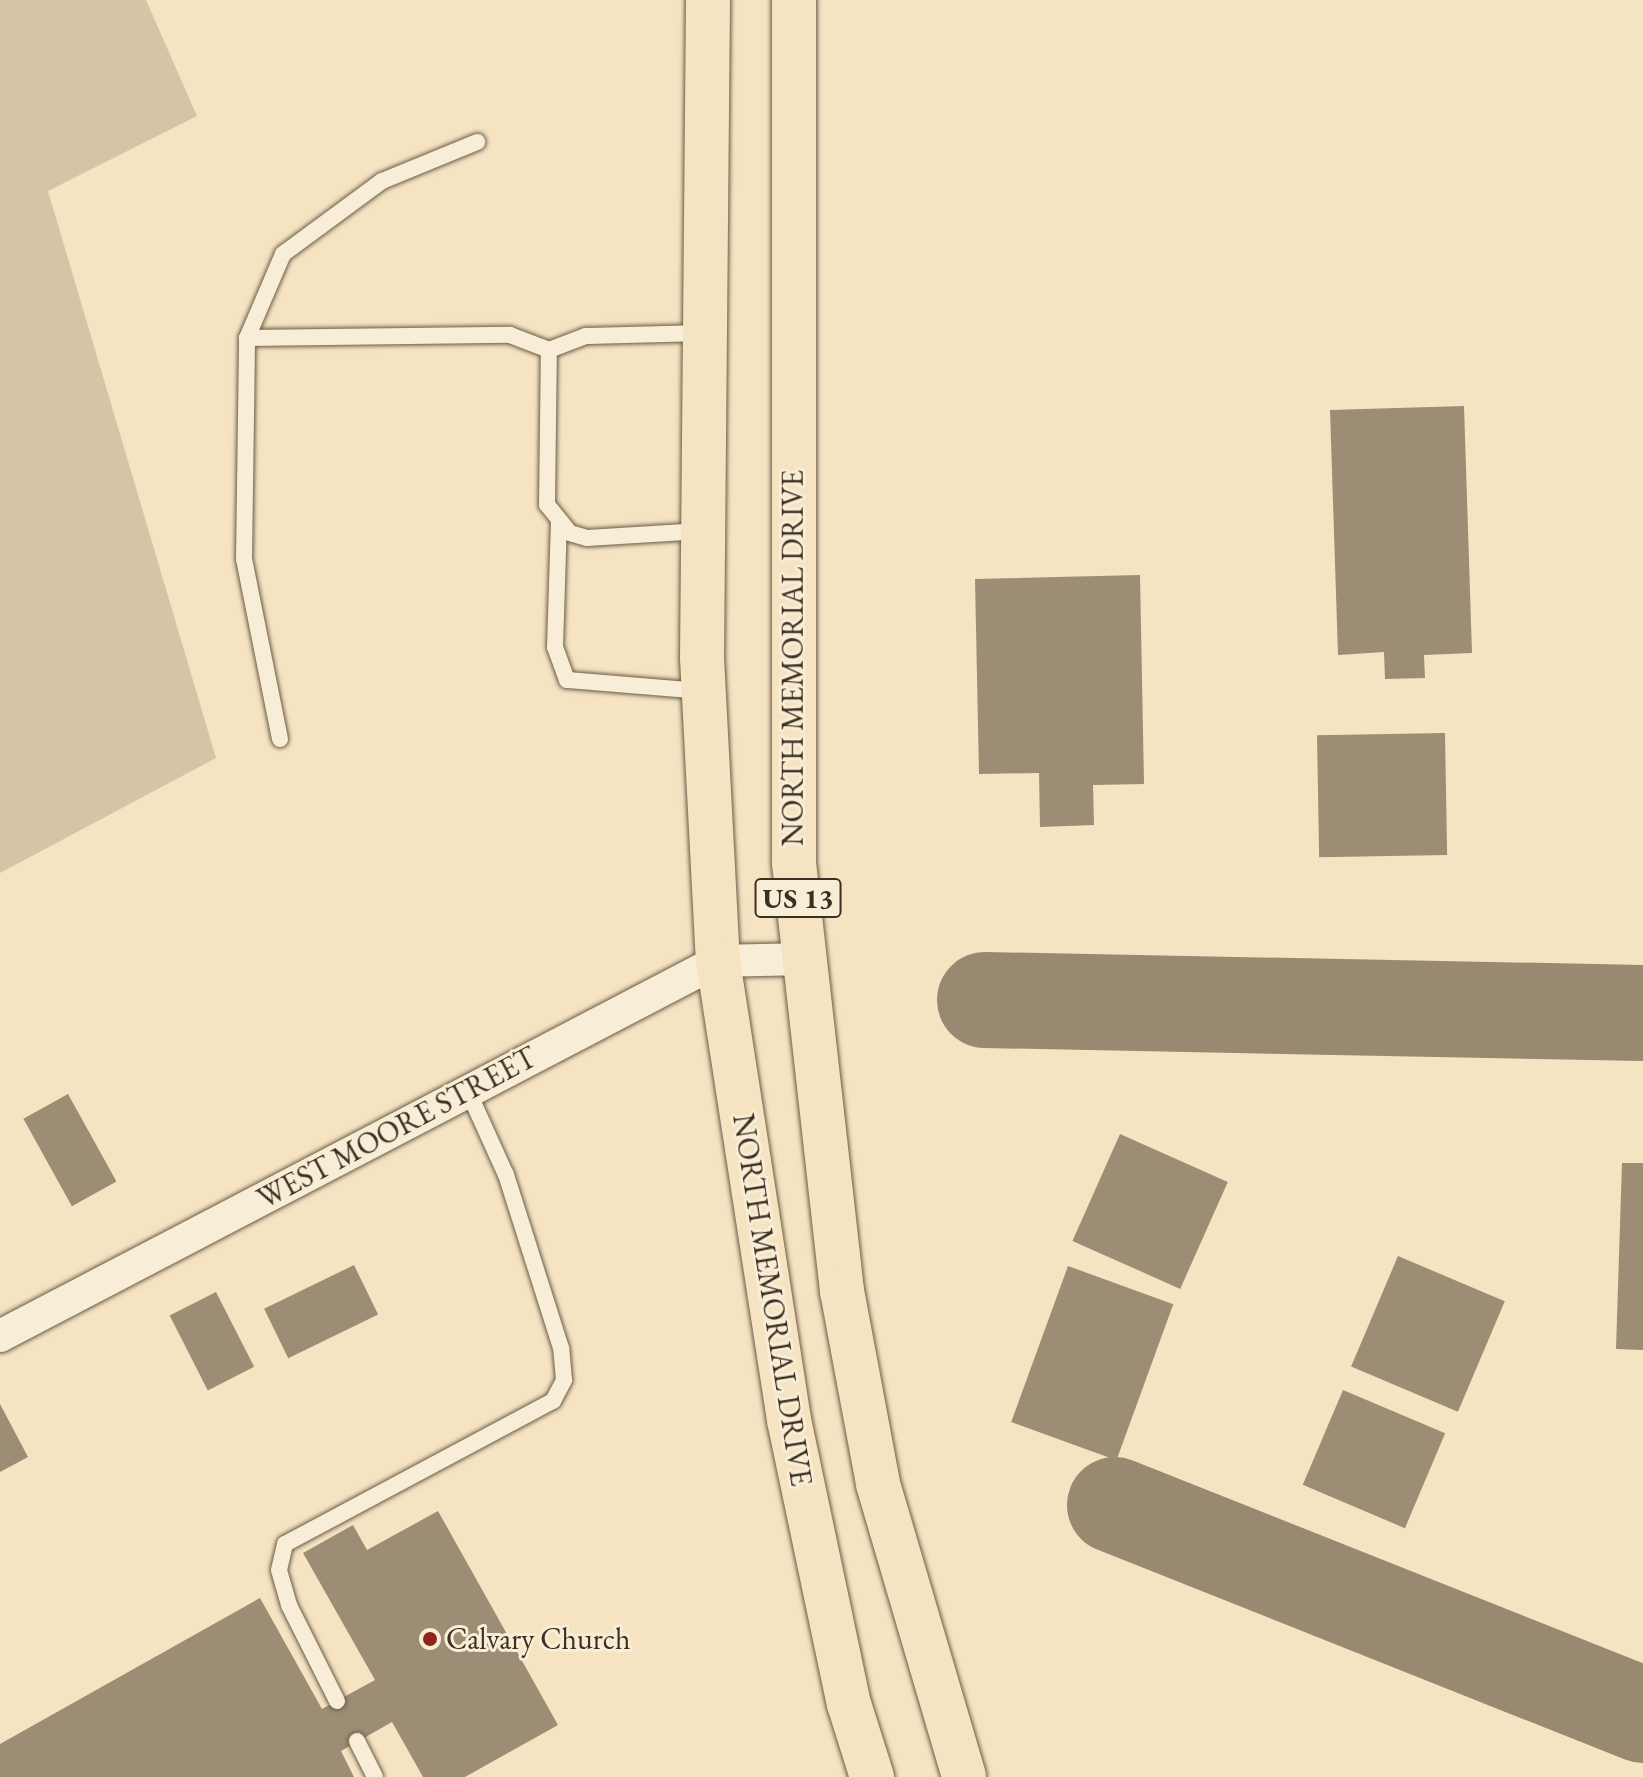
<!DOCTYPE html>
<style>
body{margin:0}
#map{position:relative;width:1643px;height:1777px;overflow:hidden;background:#f5e3c1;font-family:"EB Garamond",serif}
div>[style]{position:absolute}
.green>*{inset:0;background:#d6c4a6}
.taxiway>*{height:96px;margin:-48px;padding:0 48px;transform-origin:48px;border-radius:48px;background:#988970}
.building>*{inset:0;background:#9c8d74;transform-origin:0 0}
.roads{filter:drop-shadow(0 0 2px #6a5c48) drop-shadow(0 0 2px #6a5c48)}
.service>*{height:16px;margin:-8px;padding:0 8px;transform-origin:8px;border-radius:8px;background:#f8edd7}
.minor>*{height:32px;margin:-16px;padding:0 16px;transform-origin:16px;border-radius:16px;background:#f8edd7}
.primary>*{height:44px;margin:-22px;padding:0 22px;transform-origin:22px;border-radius:22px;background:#f5e3c1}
.dots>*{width:22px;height:22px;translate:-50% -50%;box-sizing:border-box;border:4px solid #f8edd7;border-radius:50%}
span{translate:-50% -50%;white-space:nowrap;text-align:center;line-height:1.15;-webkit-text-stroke:6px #f8edd7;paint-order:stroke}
.shield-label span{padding:2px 6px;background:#f8edd7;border:2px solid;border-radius:6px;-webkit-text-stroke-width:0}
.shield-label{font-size:28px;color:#3c2f20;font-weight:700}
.street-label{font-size:30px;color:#3c2f20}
.poi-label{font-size:30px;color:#3c2f20}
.left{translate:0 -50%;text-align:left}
</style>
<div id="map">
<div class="green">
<i style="clip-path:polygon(0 0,146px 0,197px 116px,48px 191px,216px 758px,0 873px)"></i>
</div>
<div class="taxiway">
<i style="left:985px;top:1000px;width:658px;rotate:1.13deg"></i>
<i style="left:1115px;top:1505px;width:568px;rotate:21.69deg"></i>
</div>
<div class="building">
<i style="clip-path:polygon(1464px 406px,1472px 653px,1424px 655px,1425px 678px,1385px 679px,1384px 652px,1338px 655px,1330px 410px)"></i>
<i style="clip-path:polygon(1140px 575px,1144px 784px,1093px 785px,1094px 825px,1040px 827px,1039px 773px,979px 774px,975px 579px)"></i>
<i style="left:1445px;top:733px;width:122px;height:128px;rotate:89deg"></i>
<i style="left:68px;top:1094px;width:100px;height:51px;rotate:61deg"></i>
<i style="left:1120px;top:1134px;width:118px;height:117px;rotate:24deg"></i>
<i style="clip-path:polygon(1622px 1163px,1643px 1163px,1643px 1350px,1616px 1349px)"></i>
<i style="left:1398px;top:1256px;width:116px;height:120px;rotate:23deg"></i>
<i style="left:354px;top:1265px;width:55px;height:100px;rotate:64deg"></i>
<i style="left:1068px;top:1266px;width:112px;height:166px;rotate:20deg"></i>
<i style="left:216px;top:1292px;width:84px;height:52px;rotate:63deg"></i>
<i style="left:1343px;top:1390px;width:111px;height:103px;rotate:23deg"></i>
<i style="clip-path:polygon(0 1404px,28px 1457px,0 1472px)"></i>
<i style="clip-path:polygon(438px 1511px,558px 1725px,465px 1777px,423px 1777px,392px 1722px,341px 1751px,354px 1777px,0 1777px,0 1744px,260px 1598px,322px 1709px,375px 1680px,303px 1553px,353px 1525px,367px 1550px)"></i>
</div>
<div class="roads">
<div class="service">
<i style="left:247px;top:338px;width:91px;rotate:-66.8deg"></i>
<i style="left:283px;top:254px;width:123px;rotate:-36.4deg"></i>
<i style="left:382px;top:181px;width:103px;rotate:-22.3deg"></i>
<i style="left:559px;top:520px;width:127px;rotate:91.8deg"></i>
<i style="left:555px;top:647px;width:35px;rotate:70deg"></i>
<i style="left:567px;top:680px;width:134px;rotate:4.7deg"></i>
<i style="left:701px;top:531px;width:114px;rotate:176.5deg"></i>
<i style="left:587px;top:538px;width:18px;rotate:-164deg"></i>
<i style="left:570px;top:533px;width:36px;rotate:-129deg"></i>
<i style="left:547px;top:505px;width:155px;rotate:-89.3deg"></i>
<i style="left:549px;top:350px;width:40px;rotate:-21deg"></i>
<i style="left:586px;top:336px;width:118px;rotate:-1.5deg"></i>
<i style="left:280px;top:739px;width:184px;rotate:-101.3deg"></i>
<i style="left:244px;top:559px;width:221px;rotate:-89.2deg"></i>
<i style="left:247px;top:338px;width:263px;rotate:-0.7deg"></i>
<i style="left:510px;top:335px;width:42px;rotate:21deg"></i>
<i style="left:337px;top:1701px;width:107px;rotate:-116.6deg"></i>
<i style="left:289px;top:1605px;width:36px;rotate:-106deg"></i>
<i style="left:279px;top:1570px;width:27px;rotate:-77deg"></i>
<i style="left:285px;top:1544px;width:304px;rotate:-28.1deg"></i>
<i style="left:553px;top:1401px;width:24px;rotate:-62deg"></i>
<i style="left:564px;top:1380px;width:32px;rotate:-95deg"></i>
<i style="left:561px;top:1348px;width:182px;rotate:-107.6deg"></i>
<i style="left:506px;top:1175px;width:92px;rotate:-114.3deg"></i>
<i style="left:357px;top:1741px;width:40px;rotate:63.4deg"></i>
</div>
<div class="minor">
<i style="left:0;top:1336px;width:810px;rotate:-27.58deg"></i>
<i style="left:718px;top:961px;width:87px;rotate:-1.3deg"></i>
</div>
<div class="primary">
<i style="left:708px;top:0;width:658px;rotate:90.52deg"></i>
<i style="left:702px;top:658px;width:303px;rotate:87deg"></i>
<i style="left:718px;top:961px;width:464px;rotate:81.2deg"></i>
<i style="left:789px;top:1420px;width:290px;rotate:78.1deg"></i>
<i style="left:849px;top:1704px;width:77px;rotate:72.5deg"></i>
<i style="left:794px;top:0;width:863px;rotate:90deg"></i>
<i style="left:794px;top:863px;width:431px;rotate:83.6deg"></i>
<i style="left:842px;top:1291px;width:196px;rotate:79.4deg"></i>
<i style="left:878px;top:1484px;width:305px;rotate:73.6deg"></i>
</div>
</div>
<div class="dots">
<i style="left:430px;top:1639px;background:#8f2418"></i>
</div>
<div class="shield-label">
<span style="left:798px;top:898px">US 13</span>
</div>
<div class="street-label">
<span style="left:793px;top:658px;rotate:-90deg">NORTH MEMORIAL DRIVE</span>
<span style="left:397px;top:1128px;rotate:-28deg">WEST MOORE STREET</span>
<span style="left:772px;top:1300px;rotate:81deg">NORTH MEMORIAL DRIVE</span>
</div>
<div class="poi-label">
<span class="left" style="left:446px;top:1639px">Calvary Church</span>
</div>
</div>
